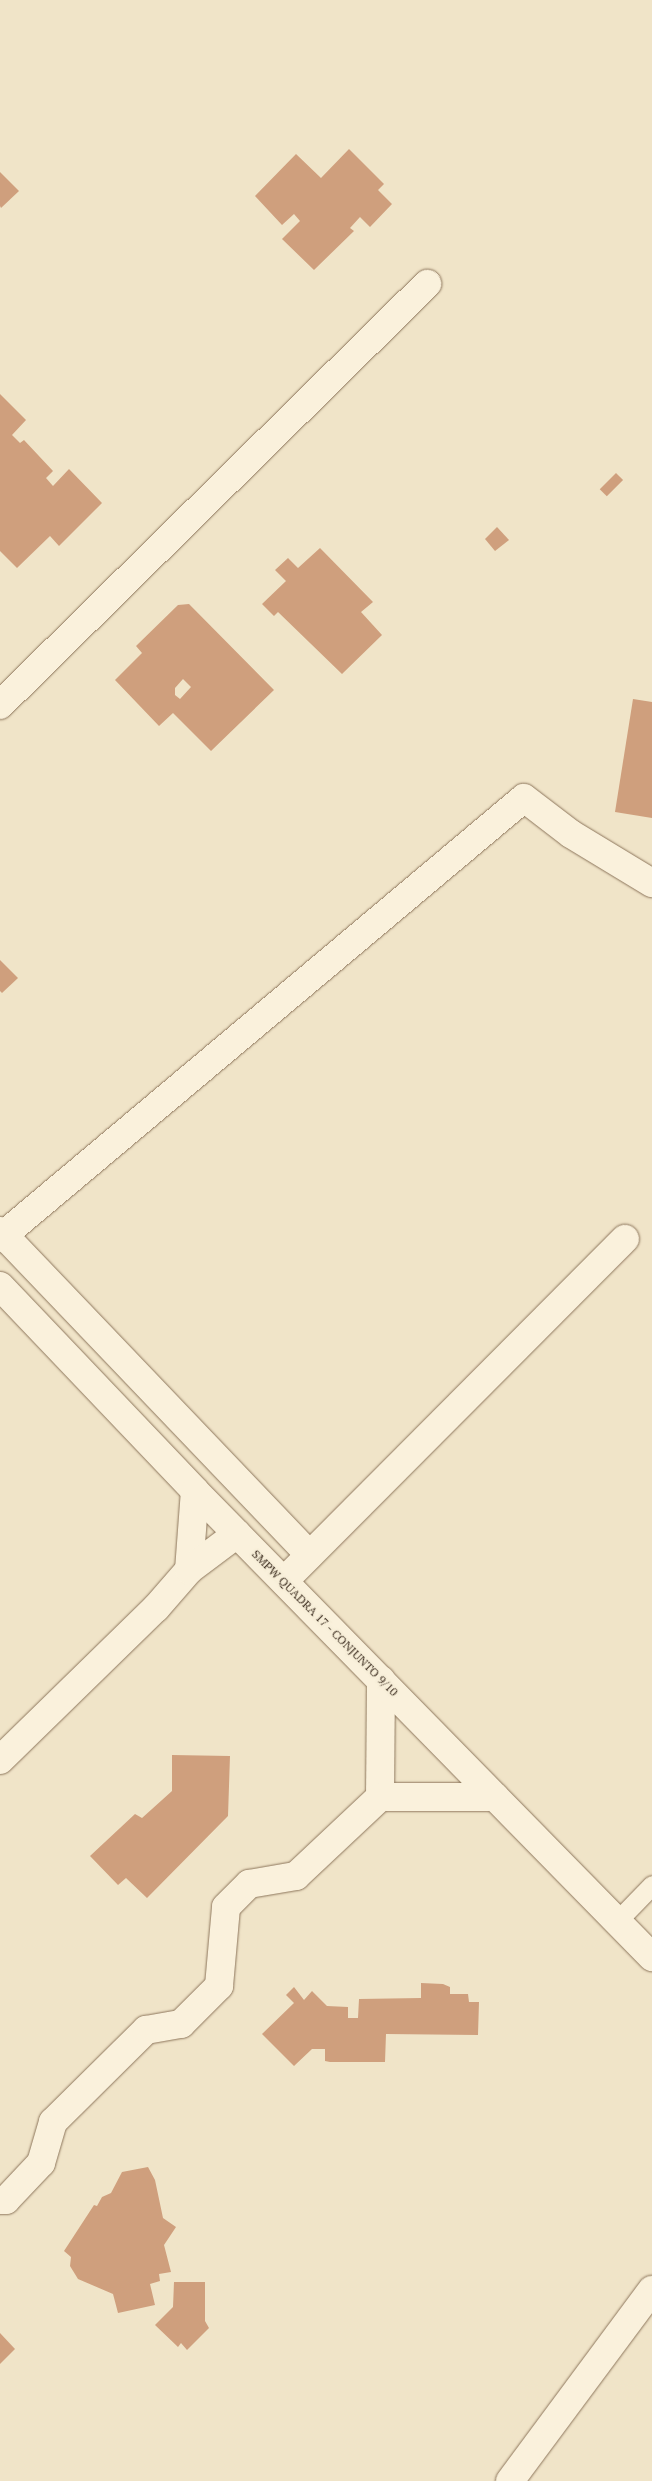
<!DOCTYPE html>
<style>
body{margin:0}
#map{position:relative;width:652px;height:2481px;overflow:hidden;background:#f0e4c8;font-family:"PT Serif",serif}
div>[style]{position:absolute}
.building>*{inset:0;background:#cf9f7d;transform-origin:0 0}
.roads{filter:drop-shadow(0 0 1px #8d765c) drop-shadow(0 0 1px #8d765c)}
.service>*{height:19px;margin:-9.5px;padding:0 9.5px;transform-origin:9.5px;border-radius:9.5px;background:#faf1dc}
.minor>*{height:28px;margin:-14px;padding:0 14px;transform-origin:14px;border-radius:14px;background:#faf1dc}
.tertiary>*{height:28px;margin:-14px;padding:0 14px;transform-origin:14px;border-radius:14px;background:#faf1dc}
span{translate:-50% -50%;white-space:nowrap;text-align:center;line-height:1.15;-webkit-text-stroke:4.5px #f7eed8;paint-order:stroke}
.street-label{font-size:12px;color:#3d2e20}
</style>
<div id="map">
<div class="building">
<i style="clip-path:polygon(349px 149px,384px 184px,378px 190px,392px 204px,370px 227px,360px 217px,350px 228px,354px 231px,314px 270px,282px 239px,300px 221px,294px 214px,282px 225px,255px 196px,296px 154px,321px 178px)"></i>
<i style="clip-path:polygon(0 172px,19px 191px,1px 208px,0 206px)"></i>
<i style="clip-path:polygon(0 394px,26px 420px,12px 435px,20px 443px,24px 440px,53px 471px,46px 478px,53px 486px,69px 469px,102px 503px,59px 546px,50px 536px,17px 568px,0 551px)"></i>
<i style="left:616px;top:473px;width:10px;height:23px;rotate:45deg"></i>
<i style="clip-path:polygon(497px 527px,509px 540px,495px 551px,485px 539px)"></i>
<i style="clip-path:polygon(320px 548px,373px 602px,361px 612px,382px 635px,342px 674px,278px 612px,274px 616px,262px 604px,286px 581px,275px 570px,288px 558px,298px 568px)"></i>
<i style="clip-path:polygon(evenodd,189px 604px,274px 690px,211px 751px,173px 713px,159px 726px,115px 680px,142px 653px,136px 646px,178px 605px,189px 604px,183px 679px,191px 687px,180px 699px,175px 695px,175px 688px,183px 679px)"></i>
<i style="clip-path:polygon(633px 699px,652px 702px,652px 818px,615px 812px)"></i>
<i style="clip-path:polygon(0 960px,18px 978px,2px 993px,0 991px)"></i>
<i style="clip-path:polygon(172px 1755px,230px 1756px,228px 1816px,147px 1898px,126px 1878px,118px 1885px,90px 1856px,135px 1814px,142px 1818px,172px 1791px)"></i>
<i style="clip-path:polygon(421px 1983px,443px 1984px,450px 1987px,450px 1994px,468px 1994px,469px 2002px,479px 2002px,478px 2035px,386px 2034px,385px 2062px,330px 2062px,325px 2061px,325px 2049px,312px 2049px,294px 2066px,262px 2034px,294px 2003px,286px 1995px,294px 1987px,304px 2000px,312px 1991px,327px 2006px,348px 2007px,348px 2018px,358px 2018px,359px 1999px,421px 1998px)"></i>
<i style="clip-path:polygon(148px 2167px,155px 2180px,163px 2218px,176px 2227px,164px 2245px,171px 2272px,159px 2274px,160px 2281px,150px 2284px,155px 2305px,118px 2313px,113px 2294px,78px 2279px,70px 2266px,71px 2257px,64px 2251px,94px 2205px,97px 2206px,102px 2197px,111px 2193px,122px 2172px)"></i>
<i style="clip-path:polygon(174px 2282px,205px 2282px,205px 2321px,209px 2328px,187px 2350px,181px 2343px,178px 2347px,155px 2325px,173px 2307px)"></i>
<i style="clip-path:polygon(0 2333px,15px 2349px,0 2364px)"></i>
</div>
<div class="roads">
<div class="service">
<i style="left:617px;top:1921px;width:50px;rotate:-45.8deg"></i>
</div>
<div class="minor">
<i style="left:0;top:705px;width:600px;rotate:-44.59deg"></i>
<i style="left:0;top:1231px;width:448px;rotate:46.3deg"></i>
<i style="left:0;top:1238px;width:684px;rotate:-40.02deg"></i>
<i style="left:524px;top:798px;width:59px;rotate:37.5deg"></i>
<i style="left:571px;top:834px;width:95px;rotate:31.2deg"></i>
<i style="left:189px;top:1570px;width:79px;rotate:-85.7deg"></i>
<i style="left:284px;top:1581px;width:483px;rotate:-45.1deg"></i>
<i style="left:0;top:1760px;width:218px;rotate:-44.3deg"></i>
<i style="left:156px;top:1608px;width:50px;rotate:-49deg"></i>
<i style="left:189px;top:1570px;width:60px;rotate:-36.9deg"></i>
<i style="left:380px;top:1797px;width:117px;rotate:-89.5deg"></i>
<i style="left:0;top:2200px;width:6px"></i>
<i style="left:6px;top:2200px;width:51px;rotate:-46.6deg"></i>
<i style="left:41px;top:2163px;width:43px;rotate:-73.7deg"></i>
<i style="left:53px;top:2122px;width:131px;rotate:-44.7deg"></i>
<i style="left:146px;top:2030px;width:36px;rotate:-10deg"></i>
<i style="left:181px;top:2024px;width:54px;rotate:-45deg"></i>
<i style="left:219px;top:1986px;width:79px;rotate:-84.9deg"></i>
<i style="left:226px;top:1907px;width:33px;rotate:-45deg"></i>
<i style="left:249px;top:1884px;width:48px;rotate:-9.7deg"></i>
<i style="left:296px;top:1876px;width:115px;rotate:-43.2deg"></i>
<i style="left:380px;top:1797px;width:115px"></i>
<i style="left:510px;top:2481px;width:238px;rotate:-53.4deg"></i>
</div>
<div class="tertiary">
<i style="left:0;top:1286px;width:283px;rotate:46.4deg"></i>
<i style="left:195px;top:1491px;width:653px;rotate:45.56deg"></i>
</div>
</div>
<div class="street-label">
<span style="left:325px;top:1623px;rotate:45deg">SMPW QUADRA 17 - CONJUNTO 9/10</span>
</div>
</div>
